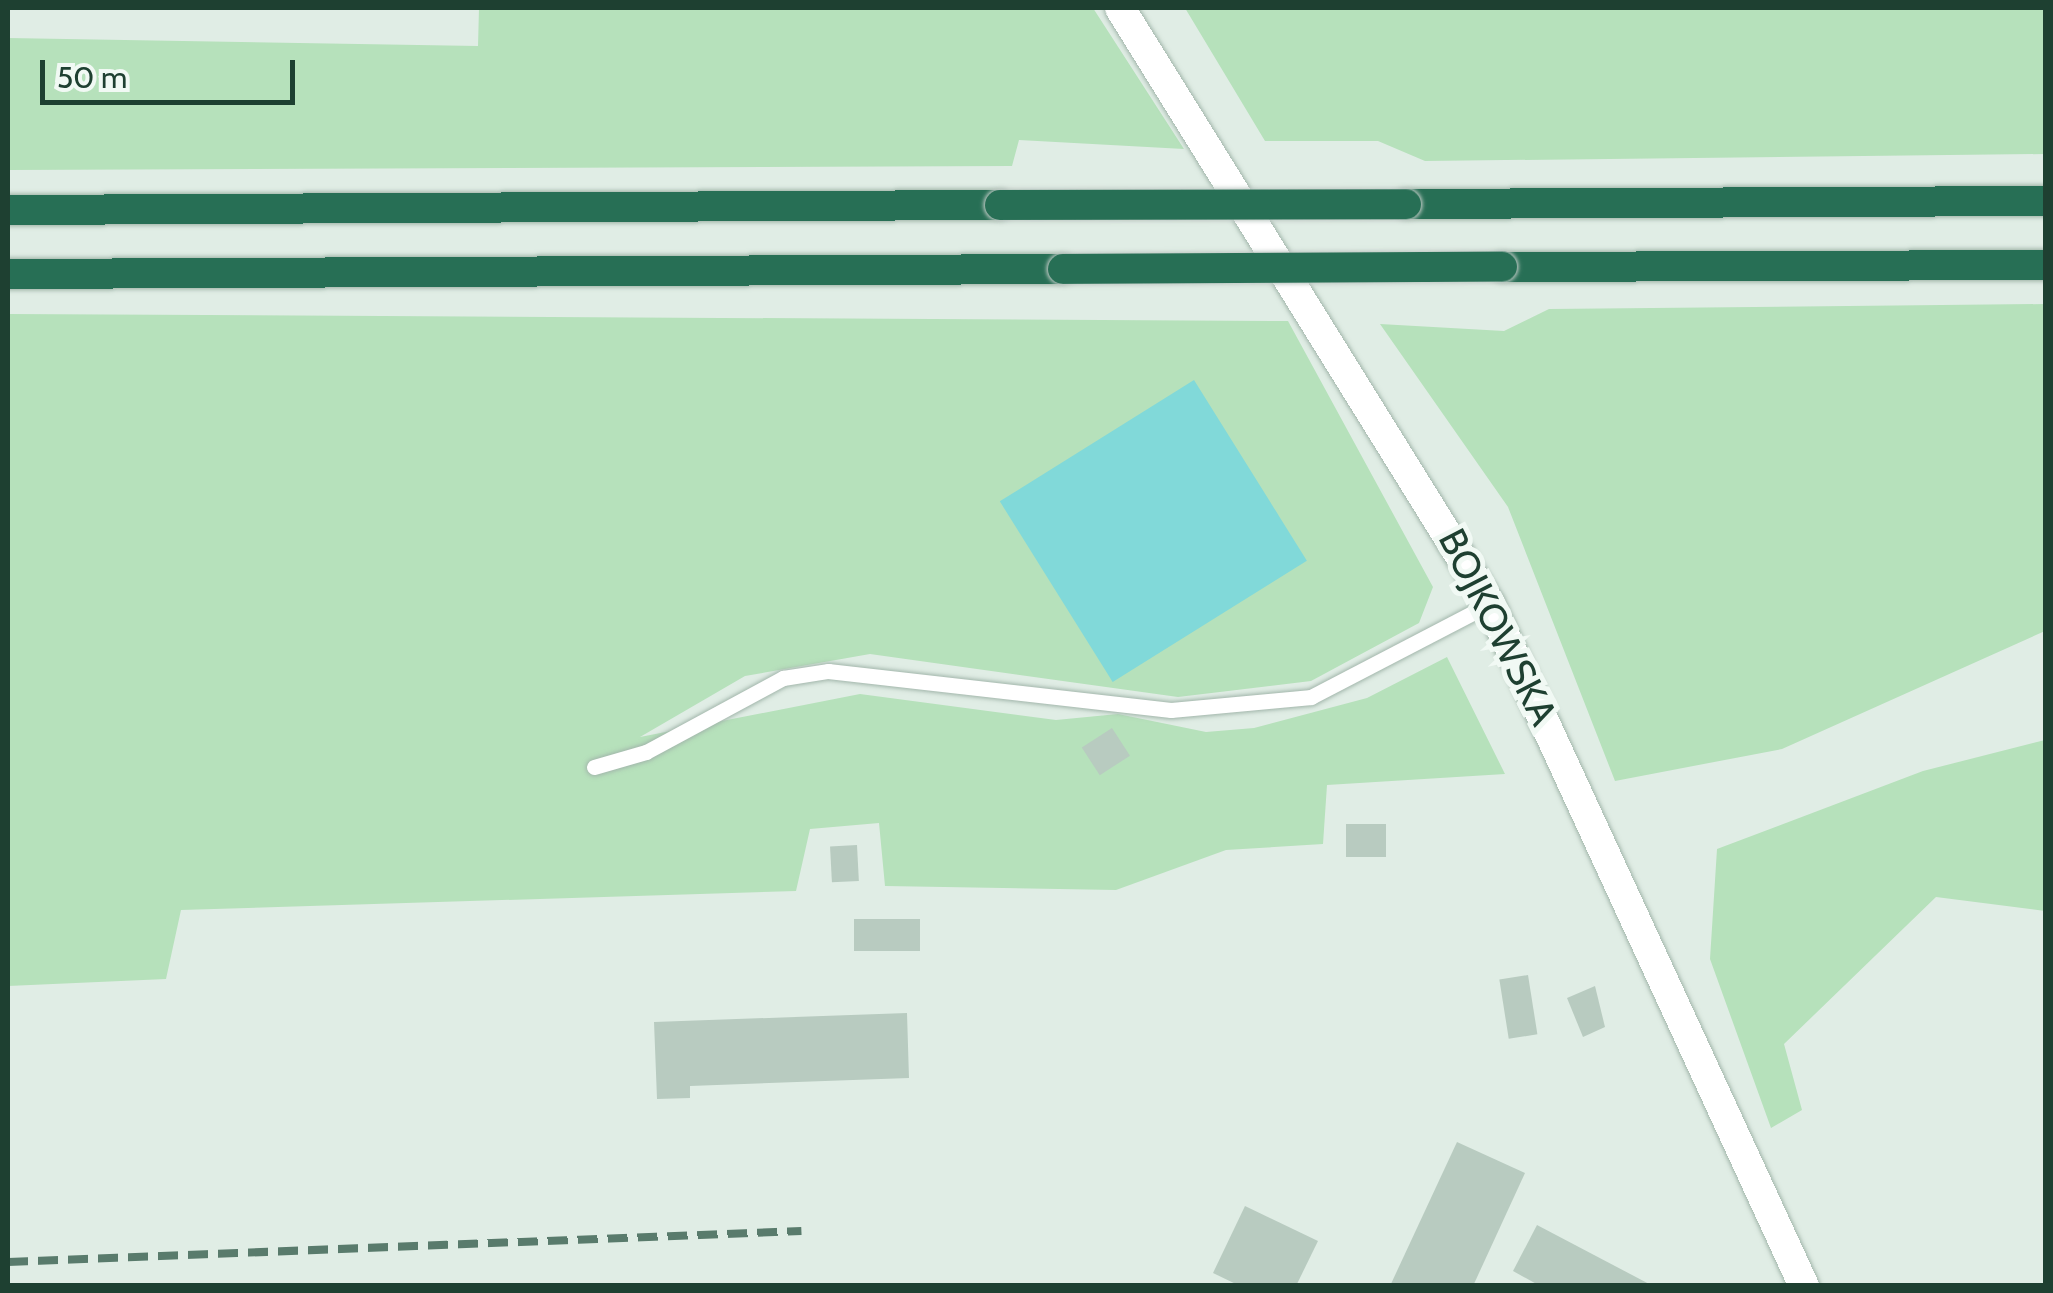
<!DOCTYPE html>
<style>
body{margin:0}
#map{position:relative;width:2053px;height:1293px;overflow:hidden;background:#e0ede5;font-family:Cabin,sans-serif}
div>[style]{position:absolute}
.green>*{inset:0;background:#b6e1bb}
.water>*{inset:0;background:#81d9d9;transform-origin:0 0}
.building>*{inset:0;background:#b8cbc0;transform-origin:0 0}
.roads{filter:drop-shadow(0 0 2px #a2b6ab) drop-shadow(0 0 2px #a2b6ab)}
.lane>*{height:15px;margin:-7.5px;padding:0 7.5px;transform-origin:7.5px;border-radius:7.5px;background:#fff}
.secondary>*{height:30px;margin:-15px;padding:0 15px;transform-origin:15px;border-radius:15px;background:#fff}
.highway>*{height:30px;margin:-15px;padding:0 15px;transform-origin:15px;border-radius:15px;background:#276f55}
.rail>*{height:8px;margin-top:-4px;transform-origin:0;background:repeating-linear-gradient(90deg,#597b6c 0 20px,transparent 0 30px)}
.bridges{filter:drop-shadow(0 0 2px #c0cac5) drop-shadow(0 0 2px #c0cac5)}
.highway-bridge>*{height:30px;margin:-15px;padding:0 15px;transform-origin:15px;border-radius:15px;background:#276f55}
span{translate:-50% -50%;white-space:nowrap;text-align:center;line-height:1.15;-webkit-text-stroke:10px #f1f9f4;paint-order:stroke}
.street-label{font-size:38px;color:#1e4031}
.frame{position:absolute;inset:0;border:10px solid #1e4031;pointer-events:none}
.scale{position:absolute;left:40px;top:60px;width:255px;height:45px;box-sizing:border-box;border:5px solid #1e4031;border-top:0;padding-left:12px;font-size:30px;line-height:35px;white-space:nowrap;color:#1e4031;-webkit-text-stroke:8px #f1f9f4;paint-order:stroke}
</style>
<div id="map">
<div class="green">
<i style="clip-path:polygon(479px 8px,1093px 8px,1184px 149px,1019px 140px,1012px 166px,8px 170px,8px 38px,478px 46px)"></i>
<i style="clip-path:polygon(1185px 8px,2045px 8px,2045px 154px,1425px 161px,1378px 141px,1265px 141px)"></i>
<i style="clip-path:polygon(2045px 304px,2045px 631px,1782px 749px,1615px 781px,1508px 507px,1380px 324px,1504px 331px,1549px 309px)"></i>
<i style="clip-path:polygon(8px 314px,1288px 321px,1433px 587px,1419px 623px,1311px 681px,1178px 697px,870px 654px,745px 676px,640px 737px,860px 694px,1056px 720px,1118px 714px,1206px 732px,1254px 728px,1367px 698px,1447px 657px,1505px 774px,1327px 785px,1323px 844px,1226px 850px,1116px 890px,885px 886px,879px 823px,810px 829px,796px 891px,181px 910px,166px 979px,8px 986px)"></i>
<i style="clip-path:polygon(2045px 740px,2045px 911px,1936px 897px,1784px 1044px,1802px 1110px,1771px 1128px,1710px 959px,1717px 849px,1923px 771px)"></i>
</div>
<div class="water">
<i style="left:1194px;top:380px;width:213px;height:229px;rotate:58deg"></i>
</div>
<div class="building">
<i style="left:1112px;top:728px;width:33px;height:36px;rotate:57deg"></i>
<i style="left:1346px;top:824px;width:40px;height:33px"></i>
<i style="left:857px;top:845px;width:36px;height:27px;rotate:87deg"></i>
<i style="left:920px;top:919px;width:32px;height:66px;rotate:90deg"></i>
<i style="left:1528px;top:975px;width:60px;height:29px;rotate:81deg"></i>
<i style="clip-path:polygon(1595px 986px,1605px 1027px,1583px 1037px,1567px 998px)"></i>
<i style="clip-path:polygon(907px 1013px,909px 1078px,690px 1086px,690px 1098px,657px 1099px,654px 1022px)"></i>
<i style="clip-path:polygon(1457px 1142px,1525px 1173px,1473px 1286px,1390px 1286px)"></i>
<i style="clip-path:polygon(1245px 1206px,1318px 1241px,1296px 1286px,1240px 1286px,1213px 1273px)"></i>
<i style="clip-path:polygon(1537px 1225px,1653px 1286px,1540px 1286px,1513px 1271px)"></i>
</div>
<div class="roads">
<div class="lane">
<i style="left:594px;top:767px;width:54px;rotate:-16.1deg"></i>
<i style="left:646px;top:752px;width:156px;rotate:-28.4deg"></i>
<i style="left:783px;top:678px;width:46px;rotate:-8.8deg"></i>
<i style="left:828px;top:671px;width:345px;rotate:6.5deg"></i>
<i style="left:1171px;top:710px;width:141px;rotate:-5.3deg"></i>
<i style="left:1311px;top:697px;width:202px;rotate:-27.5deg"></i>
</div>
<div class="secondary">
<i style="left:1120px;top:8px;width:702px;rotate:58.17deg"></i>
<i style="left:1490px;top:604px;width:751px;rotate:65.28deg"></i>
</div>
<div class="highway">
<i style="left:1406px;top:204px;width:640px;rotate:-0.27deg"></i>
<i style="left:8px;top:210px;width:992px;rotate:-0.29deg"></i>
<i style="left:1502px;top:267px;width:544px;rotate:-0.21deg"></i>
<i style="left:8px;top:274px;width:1055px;rotate:-0.27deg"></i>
</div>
</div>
<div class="rail">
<i style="left:8px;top:1262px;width:794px;rotate:-2.24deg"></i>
</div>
<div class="bridges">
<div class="highway-bridge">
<i style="left:1000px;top:205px;width:406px;rotate:-0.1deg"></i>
<i style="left:1063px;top:269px;width:439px;rotate:-0.3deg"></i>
</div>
</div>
<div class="street-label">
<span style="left:1498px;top:627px;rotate:63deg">BOJKOWSKA</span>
</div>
<div class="frame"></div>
<div class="scale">50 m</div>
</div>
